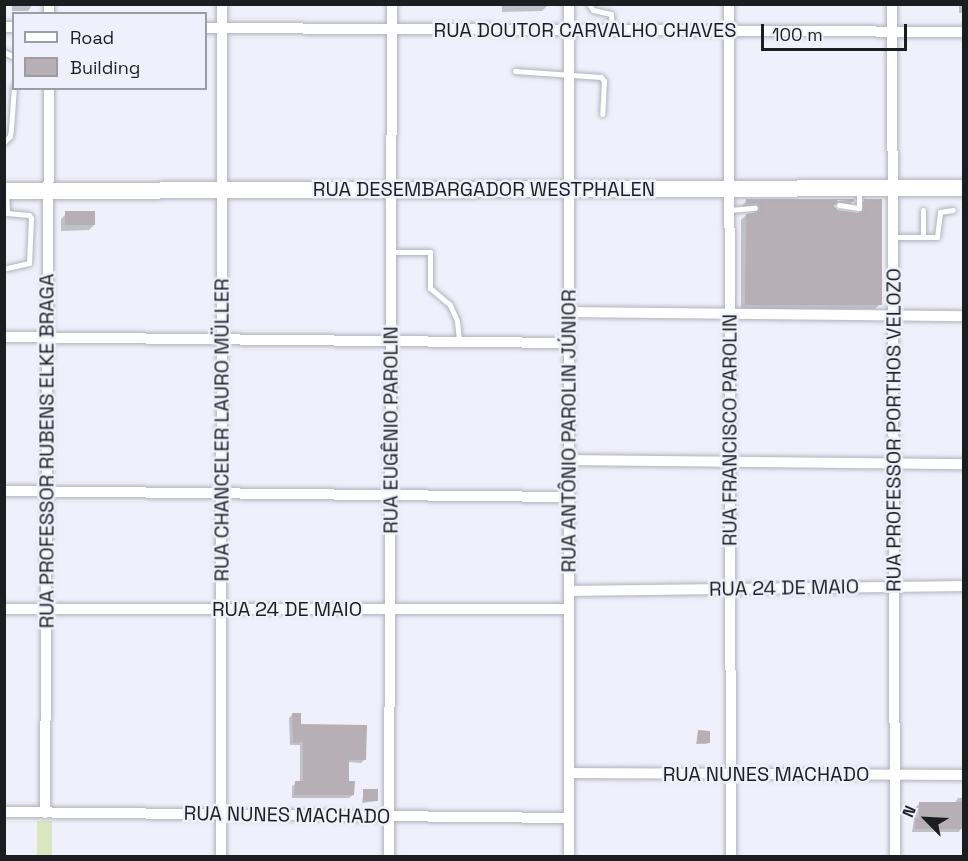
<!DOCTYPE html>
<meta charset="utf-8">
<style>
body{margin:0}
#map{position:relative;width:968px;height:861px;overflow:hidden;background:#eff0fb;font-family:"Space Grotesk",sans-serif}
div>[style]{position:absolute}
.green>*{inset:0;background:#d9e6bf;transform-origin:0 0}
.shadow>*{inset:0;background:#0003;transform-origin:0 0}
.building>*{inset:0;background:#b7aeb6;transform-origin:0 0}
.roads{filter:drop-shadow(0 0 2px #b1b1bc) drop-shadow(0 0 2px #b1b1bc)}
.lane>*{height:5px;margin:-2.5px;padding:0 2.5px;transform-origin:2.5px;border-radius:2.5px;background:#fff}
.street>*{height:10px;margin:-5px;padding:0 5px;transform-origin:5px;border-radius:5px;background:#fff}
.primary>*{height:16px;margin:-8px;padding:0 8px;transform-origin:8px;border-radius:8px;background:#fff}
span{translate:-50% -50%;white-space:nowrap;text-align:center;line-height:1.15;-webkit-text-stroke:5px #eff0fb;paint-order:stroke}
.street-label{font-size:20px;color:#1c1d21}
.frame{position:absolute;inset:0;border:6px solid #1c1d21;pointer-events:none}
.legend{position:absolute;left:12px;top:12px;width:195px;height:78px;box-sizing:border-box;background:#eff0fb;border:2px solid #9b9ca4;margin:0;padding:8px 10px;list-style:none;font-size:18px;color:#1c1d21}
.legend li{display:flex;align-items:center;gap:12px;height:30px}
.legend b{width:30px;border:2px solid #9b9ca4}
.north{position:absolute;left:896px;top:789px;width:60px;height:60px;-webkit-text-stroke:4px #eff0fb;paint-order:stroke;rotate:294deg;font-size:16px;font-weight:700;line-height:24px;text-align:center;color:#1c1d21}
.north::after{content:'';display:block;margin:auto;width:21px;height:27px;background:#1c1d21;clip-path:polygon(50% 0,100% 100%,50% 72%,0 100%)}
.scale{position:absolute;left:761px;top:24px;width:146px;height:27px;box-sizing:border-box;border:3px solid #1c1d21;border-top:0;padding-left:8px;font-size:18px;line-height:21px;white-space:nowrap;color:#1c1d21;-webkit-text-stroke:4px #eff0fb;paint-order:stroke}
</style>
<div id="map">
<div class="green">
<i style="left:37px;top:821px;width:15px;height:35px"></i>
</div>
<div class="shadow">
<i style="clip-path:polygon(12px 4px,32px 4px,31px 7px,28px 11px,12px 11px)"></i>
<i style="clip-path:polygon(502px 4px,547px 4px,547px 6px,542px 11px,502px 12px)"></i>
<i style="left:959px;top:4px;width:5px;height:9px"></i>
<i style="clip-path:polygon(746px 201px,853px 201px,848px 207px,830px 204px,838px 211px,859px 214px,859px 206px,864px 201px,880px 304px,875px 309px,741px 310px,741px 220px,746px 215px,756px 214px,751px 208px,741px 208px)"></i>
<i style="clip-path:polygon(66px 214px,94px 225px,89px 230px,61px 231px,61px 219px)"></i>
<i style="clip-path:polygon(293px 714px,299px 726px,365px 759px,361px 763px,348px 762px,348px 783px,353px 795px,349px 798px,292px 798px,292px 786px,300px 782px,300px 745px,290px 745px,289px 718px)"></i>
<i style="clip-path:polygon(698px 732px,709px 742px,707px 744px,696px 744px)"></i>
<i style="clip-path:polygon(364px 790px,377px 801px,362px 803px)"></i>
<i style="clip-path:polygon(958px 798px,963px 798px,964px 824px,959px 832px,912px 832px,916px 807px,920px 803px,954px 804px)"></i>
</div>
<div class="building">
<i style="clip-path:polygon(746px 199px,854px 199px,854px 202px,838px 200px,834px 206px,838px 210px,859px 213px,863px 210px,864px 199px,882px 199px,882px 305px,745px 305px,746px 214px,757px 212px,760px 208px,757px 203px,746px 204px)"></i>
<i style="left:95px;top:211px;width:14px;height:30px;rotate:90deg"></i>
<i style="clip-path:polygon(292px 713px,301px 713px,301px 724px,367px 725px,366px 760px,349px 760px,349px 781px,355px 781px,354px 795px,294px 795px,295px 781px,303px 781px,303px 742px,293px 743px)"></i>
<i style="clip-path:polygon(698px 730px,710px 731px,710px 743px,697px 743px)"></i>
<i style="left:363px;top:789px;width:15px;height:12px"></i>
<i style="clip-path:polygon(919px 802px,963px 802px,963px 829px,915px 829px,915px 818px,919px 819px)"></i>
</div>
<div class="roads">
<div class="lane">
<i style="left:589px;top:4px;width:7px;rotate:56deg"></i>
<i style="left:593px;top:10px;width:18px;rotate:13deg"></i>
<i style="left:611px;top:14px;width:16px;rotate:86deg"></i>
<i style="left:4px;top:52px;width:11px;rotate:27deg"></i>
<i style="left:515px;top:71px;width:86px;rotate:4deg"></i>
<i style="left:601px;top:77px;width:5px;rotate:53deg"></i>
<i style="left:604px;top:81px;width:33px;rotate:93deg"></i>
<i style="left:4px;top:142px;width:8px;rotate:-45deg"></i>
<i style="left:10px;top:136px;width:7px;rotate:-82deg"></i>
<i style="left:11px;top:129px;width:43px;rotate:-86deg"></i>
<i style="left:6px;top:192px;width:21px;rotate:87deg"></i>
<i style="left:7px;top:213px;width:22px;rotate:5deg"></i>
<i style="left:29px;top:215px;width:4px;rotate:56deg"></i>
<i style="left:31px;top:218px;width:45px;rotate:92.5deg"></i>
<i style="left:29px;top:263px;width:23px;rotate:167deg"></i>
<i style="left:839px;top:205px;width:20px;rotate:9deg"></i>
<i style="left:859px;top:208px;width:17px;rotate:-90deg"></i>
<i style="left:730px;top:210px;width:25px;rotate:-5deg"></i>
<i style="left:893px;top:237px;width:44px"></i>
<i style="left:937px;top:237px;width:25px;rotate:-83deg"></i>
<i style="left:940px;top:212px;width:13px;rotate:-9deg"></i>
<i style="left:923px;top:237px;width:27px;rotate:-90deg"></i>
<i style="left:391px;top:252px;width:39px"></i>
<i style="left:430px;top:252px;width:36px;rotate:90deg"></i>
<i style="left:430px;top:288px;width:26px;rotate:40deg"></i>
<i style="left:450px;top:305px;width:17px;rotate:66deg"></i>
<i style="left:457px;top:321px;width:20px;rotate:84deg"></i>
</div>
<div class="street">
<i style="left:729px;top:4px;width:852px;rotate:89.87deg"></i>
<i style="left:892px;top:4px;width:852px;rotate:89.8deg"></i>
<i style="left:49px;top:14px;width:10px;rotate:-90deg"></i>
<i style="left:4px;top:27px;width:10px"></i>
<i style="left:206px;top:28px;width:758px;rotate:0.3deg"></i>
<i style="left:569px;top:312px;width:395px;rotate:0.6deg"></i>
<i style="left:4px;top:337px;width:565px;rotate:0.61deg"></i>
<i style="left:569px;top:460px;width:395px;rotate:0.6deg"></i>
<i style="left:4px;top:491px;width:565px;rotate:0.61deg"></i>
<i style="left:569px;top:591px;width:395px;rotate:-0.7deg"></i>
<i style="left:4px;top:609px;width:565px"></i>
<i style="left:569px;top:773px;width:395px;rotate:0.3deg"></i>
<i style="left:4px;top:812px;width:565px;rotate:0.61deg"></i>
<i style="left:45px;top:813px;width:725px;rotate:-89.68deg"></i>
<i style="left:221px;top:856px;width:852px;rotate:-89.93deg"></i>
<i style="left:389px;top:856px;width:852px;rotate:-89.8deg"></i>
<i style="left:569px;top:856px;width:852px;rotate:-90deg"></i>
</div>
<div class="primary">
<i style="left:4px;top:191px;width:960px;rotate:-0.18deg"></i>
</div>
</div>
<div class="street-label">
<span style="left:585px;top:30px">RUA DOUTOR CARVALHO CHAVES</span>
<span style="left:484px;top:189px">RUA DESEMBARGADOR WESTPHALEN</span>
<span style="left:222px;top:430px;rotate:-90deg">RUA CHANCELER LAURO MÜLLER</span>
<span style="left:391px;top:430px;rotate:-90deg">RUA EUGÊNIO PAROLIN</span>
<span style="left:730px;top:430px;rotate:-90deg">RUA FRANCISCO PAROLIN</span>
<span style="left:894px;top:430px;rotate:-90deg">RUA PROFESSOR PORTHOS VELOZO</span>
<span style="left:569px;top:431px;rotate:-90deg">RUA ANTÔNIO PAROLIN JÚNIOR</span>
<span style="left:47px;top:451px;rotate:-90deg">RUA PROFESSOR RUBENS ELKE BRAGA</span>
<span style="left:784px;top:588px;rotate:-1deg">RUA 24 DE MAIO</span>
<span style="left:287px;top:609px">RUA 24 DE MAIO</span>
<span style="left:766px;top:774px">RUA NUNES MACHADO</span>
<span style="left:287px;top:815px;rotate:1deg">RUA NUNES MACHADO</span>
</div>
<div class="frame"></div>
<ul class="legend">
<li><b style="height:8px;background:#fff"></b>Road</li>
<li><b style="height:16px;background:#b7aeb6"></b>Building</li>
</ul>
<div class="north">N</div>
<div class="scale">100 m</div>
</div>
